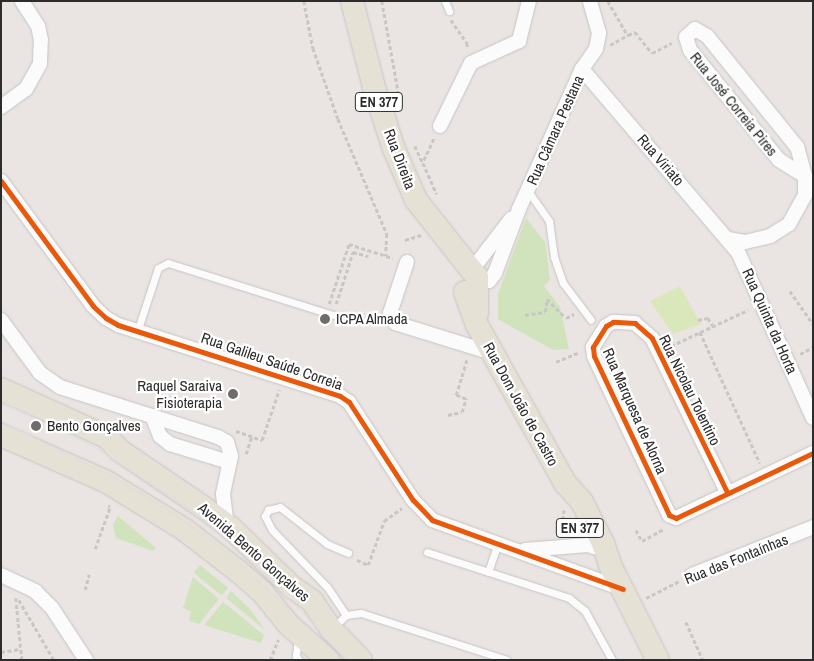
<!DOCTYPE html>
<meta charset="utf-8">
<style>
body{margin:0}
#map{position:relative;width:814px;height:661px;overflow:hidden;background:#eae5e2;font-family:"Archivo Narrow",sans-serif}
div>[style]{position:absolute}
.green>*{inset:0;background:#d0e3bc;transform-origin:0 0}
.pitch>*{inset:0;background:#dae7ba}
.path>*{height:2.5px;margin-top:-1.25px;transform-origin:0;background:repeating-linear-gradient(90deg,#c7c7c6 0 4px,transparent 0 6.5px)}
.roads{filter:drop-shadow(0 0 1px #c6c4c5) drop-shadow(0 0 1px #c6c4c5)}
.lane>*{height:7px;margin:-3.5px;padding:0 3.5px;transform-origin:3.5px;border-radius:3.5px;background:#fcfbfb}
.street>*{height:14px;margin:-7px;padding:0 7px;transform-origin:7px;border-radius:7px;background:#fcfbfb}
.primary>*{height:22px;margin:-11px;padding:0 11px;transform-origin:11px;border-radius:11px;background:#e6e1d5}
.tram>*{height:1px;margin:-0.5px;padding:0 0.5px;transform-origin:0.5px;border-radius:0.5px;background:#dedddf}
.cycleway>*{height:5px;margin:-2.5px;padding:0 2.5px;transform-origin:2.5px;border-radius:2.5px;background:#e8590c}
.dots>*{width:14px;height:14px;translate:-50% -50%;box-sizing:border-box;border:2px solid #fff;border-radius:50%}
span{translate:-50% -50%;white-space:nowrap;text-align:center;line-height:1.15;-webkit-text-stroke:4.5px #fff;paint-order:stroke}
.shield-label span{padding:1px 4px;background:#fff;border:1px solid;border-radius:4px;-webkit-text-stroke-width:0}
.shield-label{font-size:14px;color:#2c2c2c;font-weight:700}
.street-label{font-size:15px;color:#2c2c2c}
.poi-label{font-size:15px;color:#2c2c2c}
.left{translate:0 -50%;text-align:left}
.right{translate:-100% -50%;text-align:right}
.frame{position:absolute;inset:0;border:2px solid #2c2c2c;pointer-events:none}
</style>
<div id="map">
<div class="green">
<i style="clip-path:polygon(526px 218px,545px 242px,550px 280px,544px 286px,560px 307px,569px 349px,553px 350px,498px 319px,498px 294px)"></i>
<i style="clip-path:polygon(118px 516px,156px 548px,153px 551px,116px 538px,113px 525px)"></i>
<i style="left:200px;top:565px;width:36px;height:10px;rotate:39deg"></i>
<i style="clip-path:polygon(193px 577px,219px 599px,199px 624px,189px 621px,191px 611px,183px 608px)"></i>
<i style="clip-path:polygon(231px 591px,250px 609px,265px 630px,226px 598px)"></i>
<i style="clip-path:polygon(223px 602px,264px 635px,261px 643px,204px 625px)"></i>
</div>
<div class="pitch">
<i style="clip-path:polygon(680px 286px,701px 324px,673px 334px,650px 301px)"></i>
</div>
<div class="path">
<i style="left:304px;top:1px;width:48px;rotate:79.2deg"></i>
<i style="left:313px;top:48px;width:75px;rotate:70.6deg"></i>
<i style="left:338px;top:119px;width:125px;rotate:66.9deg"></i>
<i style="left:387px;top:234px;width:22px;rotate:93deg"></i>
<i style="left:382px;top:1px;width:102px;rotate:79.8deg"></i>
<i style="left:608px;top:1px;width:39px;rotate:60deg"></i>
<i style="left:628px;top:35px;width:8px;rotate:-23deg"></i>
<i style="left:635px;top:32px;width:27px;rotate:51deg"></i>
<i style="left:652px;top:53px;width:22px;rotate:-27deg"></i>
<i style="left:451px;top:20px;width:28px;rotate:55deg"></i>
<i style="left:467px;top:43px;width:6px;rotate:81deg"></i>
<i style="left:610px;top:45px;width:21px;rotate:-29deg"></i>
<i style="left:434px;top:139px;width:26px;rotate:115deg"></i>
<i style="left:423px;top:163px;width:34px;rotate:66deg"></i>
<i style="left:415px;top:146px;width:19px;rotate:65deg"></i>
<i style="left:405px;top:240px;width:17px;rotate:-17deg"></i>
<i style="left:790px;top:291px;width:40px;rotate:55.1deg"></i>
<i style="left:329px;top:304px;width:63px;rotate:-71.6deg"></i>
<i style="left:349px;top:244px;width:46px;rotate:17.7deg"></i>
<i style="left:336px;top:304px;width:55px;rotate:-71.9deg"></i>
<i style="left:353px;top:252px;width:16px;rotate:15deg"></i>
<i style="left:525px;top:315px;width:20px;rotate:-9deg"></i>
<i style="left:545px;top:312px;width:13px;rotate:-81deg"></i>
<i style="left:547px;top:299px;width:27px;rotate:45deg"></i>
<i style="left:566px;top:318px;width:9px;rotate:-27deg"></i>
<i style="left:698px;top:320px;width:10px;rotate:-11deg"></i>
<i style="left:708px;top:318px;width:9px;rotate:58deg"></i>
<i style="left:700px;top:332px;width:144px;rotate:65.4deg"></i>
<i style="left:671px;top:346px;width:85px;rotate:-25.1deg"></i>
<i style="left:800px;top:354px;width:15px;rotate:-28deg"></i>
<i style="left:556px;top:362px;width:26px;rotate:-23deg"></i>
<i style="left:448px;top:415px;width:14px;rotate:-12deg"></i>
<i style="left:462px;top:412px;width:14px;rotate:-73deg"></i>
<i style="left:466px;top:399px;width:11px;rotate:-158deg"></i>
<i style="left:456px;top:395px;width:38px;rotate:-73deg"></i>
<i style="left:236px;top:431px;width:28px;rotate:19deg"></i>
<i style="left:262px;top:440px;width:53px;rotate:-71.2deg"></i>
<i style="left:246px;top:454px;width:19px;rotate:-72deg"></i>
<i style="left:636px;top:530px;width:13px;rotate:61deg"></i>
<i style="left:642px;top:541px;width:25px;rotate:-29deg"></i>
<i style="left:561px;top:533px;width:23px;rotate:-83deg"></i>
<i style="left:95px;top:549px;width:45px;rotate:-70.3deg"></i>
<i style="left:110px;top:507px;width:2px;rotate:-153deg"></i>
<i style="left:357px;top:560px;width:12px;rotate:24deg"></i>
<i style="left:368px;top:565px;width:47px;rotate:-70deg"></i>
<i style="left:384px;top:521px;width:22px;rotate:-36deg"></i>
<i style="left:85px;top:590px;width:16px;rotate:-76deg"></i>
<i style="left:16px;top:598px;width:62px;rotate:84.5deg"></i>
<i style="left:646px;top:598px;width:37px;rotate:-27deg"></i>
<i style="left:19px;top:600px;width:69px;rotate:59.7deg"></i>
<i style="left:686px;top:622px;width:42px;rotate:65.9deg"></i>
<i style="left:1px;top:652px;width:19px;rotate:-9deg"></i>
<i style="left:270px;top:660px;width:22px;rotate:-68deg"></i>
</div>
<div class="roads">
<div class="lane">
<i style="left:445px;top:1px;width:11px;rotate:68deg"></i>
<i style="left:528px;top:191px;width:37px;rotate:55deg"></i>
<i style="left:549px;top:221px;width:36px;rotate:82deg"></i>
<i style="left:554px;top:257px;width:28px;rotate:71deg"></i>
<i style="left:563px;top:283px;width:46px;rotate:52.9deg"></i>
<i style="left:138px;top:329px;width:64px;rotate:-71.8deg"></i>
<i style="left:158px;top:268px;width:11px;rotate:-27deg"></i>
<i style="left:168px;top:263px;width:173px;rotate:17.5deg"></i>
<i style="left:427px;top:552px;width:149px;rotate:17.9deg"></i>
<i style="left:569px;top:598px;width:21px;rotate:39deg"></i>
<i style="left:585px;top:611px;width:56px;rotate:61.1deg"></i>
<i style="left:488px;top:572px;width:31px;rotate:-71deg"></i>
<i style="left:346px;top:615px;width:34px;rotate:-124deg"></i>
<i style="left:327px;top:587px;width:79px;rotate:-134deg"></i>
<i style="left:272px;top:530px;width:16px;rotate:-117deg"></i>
<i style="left:265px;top:516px;width:7px;rotate:-63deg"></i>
<i style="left:268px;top:510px;width:12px;rotate:-14deg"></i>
<i style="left:280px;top:507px;width:60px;rotate:38.2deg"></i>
<i style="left:327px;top:544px;width:23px;rotate:23deg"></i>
<i style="left:333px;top:628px;width:18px;rotate:-45deg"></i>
<i style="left:346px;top:615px;width:15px;rotate:-8deg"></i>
<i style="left:361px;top:613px;width:153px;rotate:17.8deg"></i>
<i style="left:298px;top:639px;width:17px;rotate:97deg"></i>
<i style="left:296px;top:656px;width:5px;rotate:53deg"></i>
</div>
<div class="street">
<i style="left:582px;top:69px;width:240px;rotate:49.6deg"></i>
<i style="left:738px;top:252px;width:182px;rotate:65.7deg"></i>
<i style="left:1px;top:107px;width:31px;rotate:-36deg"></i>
<i style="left:26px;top:89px;width:29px;rotate:-61deg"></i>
<i style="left:40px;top:64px;width:24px;rotate:-88deg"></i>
<i style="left:41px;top:40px;width:14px;rotate:-102deg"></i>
<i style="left:38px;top:26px;width:30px;rotate:-123deg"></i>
<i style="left:440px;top:126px;width:70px;rotate:-63.8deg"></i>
<i style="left:471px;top:63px;width:53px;rotate:-24.6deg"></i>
<i style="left:519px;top:41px;width:41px;rotate:-76deg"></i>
<i style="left:1px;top:181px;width:155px;rotate:53.6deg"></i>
<i style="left:93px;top:306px;width:18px;rotate:43deg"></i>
<i style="left:106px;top:318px;width:14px;rotate:30deg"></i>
<i style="left:118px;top:325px;width:233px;rotate:17.7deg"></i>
<i style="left:340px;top:396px;width:11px;rotate:34deg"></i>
<i style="left:349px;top:402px;width:117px;rotate:56.9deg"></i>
<i style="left:413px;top:500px;width:28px;rotate:46deg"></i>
<i style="left:432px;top:520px;width:203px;rotate:19.9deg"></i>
<i style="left:728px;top:239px;width:17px;rotate:10deg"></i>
<i style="left:745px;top:242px;width:26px;rotate:-13deg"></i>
<i style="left:770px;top:236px;width:22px;rotate:-32deg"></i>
<i style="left:789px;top:224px;width:33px;rotate:-61deg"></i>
<i style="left:805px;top:195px;width:19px;rotate:-90deg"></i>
<i style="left:805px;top:176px;width:30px;rotate:-105deg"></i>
<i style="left:797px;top:147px;width:143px;rotate:-129deg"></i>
<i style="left:707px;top:36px;width:14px;rotate:-150deg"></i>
<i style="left:695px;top:29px;width:12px;rotate:138deg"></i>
<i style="left:686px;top:37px;width:14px;rotate:73deg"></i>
<i style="left:690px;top:50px;width:141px;rotate:51deg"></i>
<i style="left:779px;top:160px;width:31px;rotate:32deg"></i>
<i style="left:407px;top:262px;width:54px;rotate:108.4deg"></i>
<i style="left:390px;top:313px;width:11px;rotate:63deg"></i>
<i style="left:395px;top:323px;width:102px;rotate:17.2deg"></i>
<i style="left:471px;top:271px;width:66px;rotate:-52.4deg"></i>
<i style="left:478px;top:282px;width:11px;rotate:-5deg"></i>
<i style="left:489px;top:281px;width:10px;rotate:-53deg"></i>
<i style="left:495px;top:273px;width:68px;rotate:-69.4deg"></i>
<i style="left:519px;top:209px;width:154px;rotate:-65.8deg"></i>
<i style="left:582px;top:69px;width:24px;rotate:-55deg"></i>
<i style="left:596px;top:49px;width:16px;rotate:-79deg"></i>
<i style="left:599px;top:33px;width:33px;rotate:-106deg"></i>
<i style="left:1px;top:320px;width:66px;rotate:53.7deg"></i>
<i style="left:40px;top:373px;width:24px;rotate:35deg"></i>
<i style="left:60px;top:387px;width:166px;rotate:17.6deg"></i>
<i style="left:218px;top:437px;width:10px;rotate:29deg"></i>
<i style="left:227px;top:442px;width:15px;rotate:74deg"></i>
<i style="left:231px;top:456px;width:39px;rotate:102deg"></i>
<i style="left:223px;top:494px;width:31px;rotate:83deg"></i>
<i style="left:152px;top:416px;width:22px;rotate:68deg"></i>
<i style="left:160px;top:436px;width:13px;rotate:39deg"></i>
<i style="left:170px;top:444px;width:62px;rotate:17deg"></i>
<i style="left:727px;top:492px;width:171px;rotate:-116deg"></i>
<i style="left:652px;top:338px;width:23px;rotate:-139deg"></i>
<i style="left:635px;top:323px;width:22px;rotate:-177deg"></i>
<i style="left:613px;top:322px;width:8px;rotate:150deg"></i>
<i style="left:606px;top:326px;width:25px;rotate:122deg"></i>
<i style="left:593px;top:347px;width:9px;rotate:84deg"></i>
<i style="left:594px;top:356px;width:176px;rotate:64.7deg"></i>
<i style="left:669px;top:515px;width:8px;rotate:23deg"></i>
<i style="left:676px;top:518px;width:152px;rotate:-25.4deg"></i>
<i style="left:525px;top:550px;width:63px;rotate:-4.5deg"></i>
<i style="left:588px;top:545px;width:19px;rotate:18deg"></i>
<i style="left:1px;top:575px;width:38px;rotate:25deg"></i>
<i style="left:35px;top:591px;width:24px;rotate:45deg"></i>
<i style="left:52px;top:608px;width:62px;rotate:56.8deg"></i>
<i style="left:692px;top:575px;width:130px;rotate:-21.6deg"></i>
</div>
<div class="primary">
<i style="left:352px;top:1px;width:93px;rotate:75.7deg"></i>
<i style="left:375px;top:91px;width:61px;rotate:71.9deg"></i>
<i style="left:394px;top:149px;width:56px;rotate:66.7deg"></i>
<i style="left:416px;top:200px;width:98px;rotate:51.6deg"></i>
<i style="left:477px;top:277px;width:36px;rotate:90deg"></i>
<i style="left:465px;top:292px;width:35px;rotate:70deg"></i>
<i style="left:477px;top:325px;width:181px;rotate:60.9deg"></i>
<i style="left:565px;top:483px;width:25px;rotate:48deg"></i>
<i style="left:582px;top:502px;width:46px;rotate:62.9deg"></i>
<i style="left:603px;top:543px;width:23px;rotate:72deg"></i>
<i style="left:610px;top:565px;width:106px;rotate:63.2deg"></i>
<i style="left:1px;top:389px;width:116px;rotate:24.4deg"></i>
<i style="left:107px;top:437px;width:18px;rotate:47deg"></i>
<i style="left:119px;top:450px;width:102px;rotate:34.2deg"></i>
<i style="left:203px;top:507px;width:35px;rotate:37deg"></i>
<i style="left:231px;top:528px;width:85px;rotate:44deg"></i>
<i style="left:292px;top:587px;width:24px;rotate:35deg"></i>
<i style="left:312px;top:601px;width:34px;rotate:56deg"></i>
<i style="left:331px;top:629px;width:43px;rotate:45.9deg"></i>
<i style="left:1px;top:435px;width:116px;rotate:23.9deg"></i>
<i style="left:107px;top:482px;width:92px;rotate:31.6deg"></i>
<i style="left:185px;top:530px;width:67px;rotate:37.7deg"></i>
<i style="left:238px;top:571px;width:33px;rotate:41deg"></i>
<i style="left:263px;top:593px;width:40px;rotate:51deg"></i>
<i style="left:288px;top:624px;width:54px;rotate:42deg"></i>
</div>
</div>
<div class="tram">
<i style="left:1px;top:401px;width:102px;rotate:26.1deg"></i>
<i style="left:93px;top:446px;width:107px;rotate:32.8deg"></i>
<i style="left:183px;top:504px;width:74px;rotate:38.4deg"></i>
<i style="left:241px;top:550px;width:153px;rotate:45.8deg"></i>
<i style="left:1px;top:421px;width:130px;rotate:26.6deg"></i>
<i style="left:117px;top:479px;width:58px;rotate:31deg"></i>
<i style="left:167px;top:509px;width:60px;rotate:35.5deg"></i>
<i style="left:216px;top:544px;width:95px;rotate:41.6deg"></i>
</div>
<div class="cycleway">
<i style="left:1px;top:181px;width:155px;rotate:53.6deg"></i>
<i style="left:93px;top:306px;width:18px;rotate:43deg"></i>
<i style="left:106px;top:318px;width:14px;rotate:30deg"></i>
<i style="left:118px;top:325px;width:233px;rotate:17.7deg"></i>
<i style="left:340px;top:396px;width:11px;rotate:34deg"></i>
<i style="left:349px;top:402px;width:117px;rotate:56.9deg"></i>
<i style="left:413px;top:500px;width:28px;rotate:46deg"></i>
<i style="left:432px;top:520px;width:203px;rotate:19.9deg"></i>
<i style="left:727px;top:492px;width:171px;rotate:-116deg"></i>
<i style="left:652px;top:338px;width:23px;rotate:-139deg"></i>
<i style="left:635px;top:323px;width:22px;rotate:-177deg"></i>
<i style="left:613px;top:322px;width:8px;rotate:150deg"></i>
<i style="left:606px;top:326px;width:25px;rotate:122deg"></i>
<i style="left:593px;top:347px;width:9px;rotate:84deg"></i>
<i style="left:594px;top:356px;width:176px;rotate:64.7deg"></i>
<i style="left:669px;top:515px;width:8px;rotate:23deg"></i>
<i style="left:676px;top:518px;width:152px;rotate:-25.4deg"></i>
</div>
<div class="dots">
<i style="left:325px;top:319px;background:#6e6d6c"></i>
<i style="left:233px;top:394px;background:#6e6d6c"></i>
<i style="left:36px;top:426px;background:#6e6d6c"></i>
</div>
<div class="shield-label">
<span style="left:379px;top:102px">EN 377</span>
<span style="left:580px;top:528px">EN 377</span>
</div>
<div class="street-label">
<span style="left:734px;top:104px;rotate:51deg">Rua José Correia Pires</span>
<span style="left:555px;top:130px;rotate:-66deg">Rua Câmara Pestana</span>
<span style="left:400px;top:159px;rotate:69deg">Rua Direita</span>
<span style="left:661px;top:160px;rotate:49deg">Rua Viriato</span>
<span style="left:770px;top:321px;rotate:66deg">Rua Quinta da Horta</span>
<span style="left:272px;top:361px;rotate:19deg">Rua Galileu Saúde Correia</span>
<span style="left:690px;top:390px;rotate:64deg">Rua Nicolau Tolentino</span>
<span style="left:521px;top:404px;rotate:61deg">Rua Dom João de Castro</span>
<span style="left:635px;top:411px;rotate:66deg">Rua Marquesa de Alorna</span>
<span style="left:254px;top:552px;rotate:41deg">Avenida Bento Gonçalves</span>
<span style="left:736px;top:559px;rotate:-22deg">Rua das Fontaínhas</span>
</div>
<div class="poi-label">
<span class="left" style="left:336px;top:319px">ICPA Almada</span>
<span class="right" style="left:222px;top:394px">Raquel Saraiva<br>Fisioterapia</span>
<span class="left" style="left:47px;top:426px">Bento Gonçalves</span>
</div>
<div class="frame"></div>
</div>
